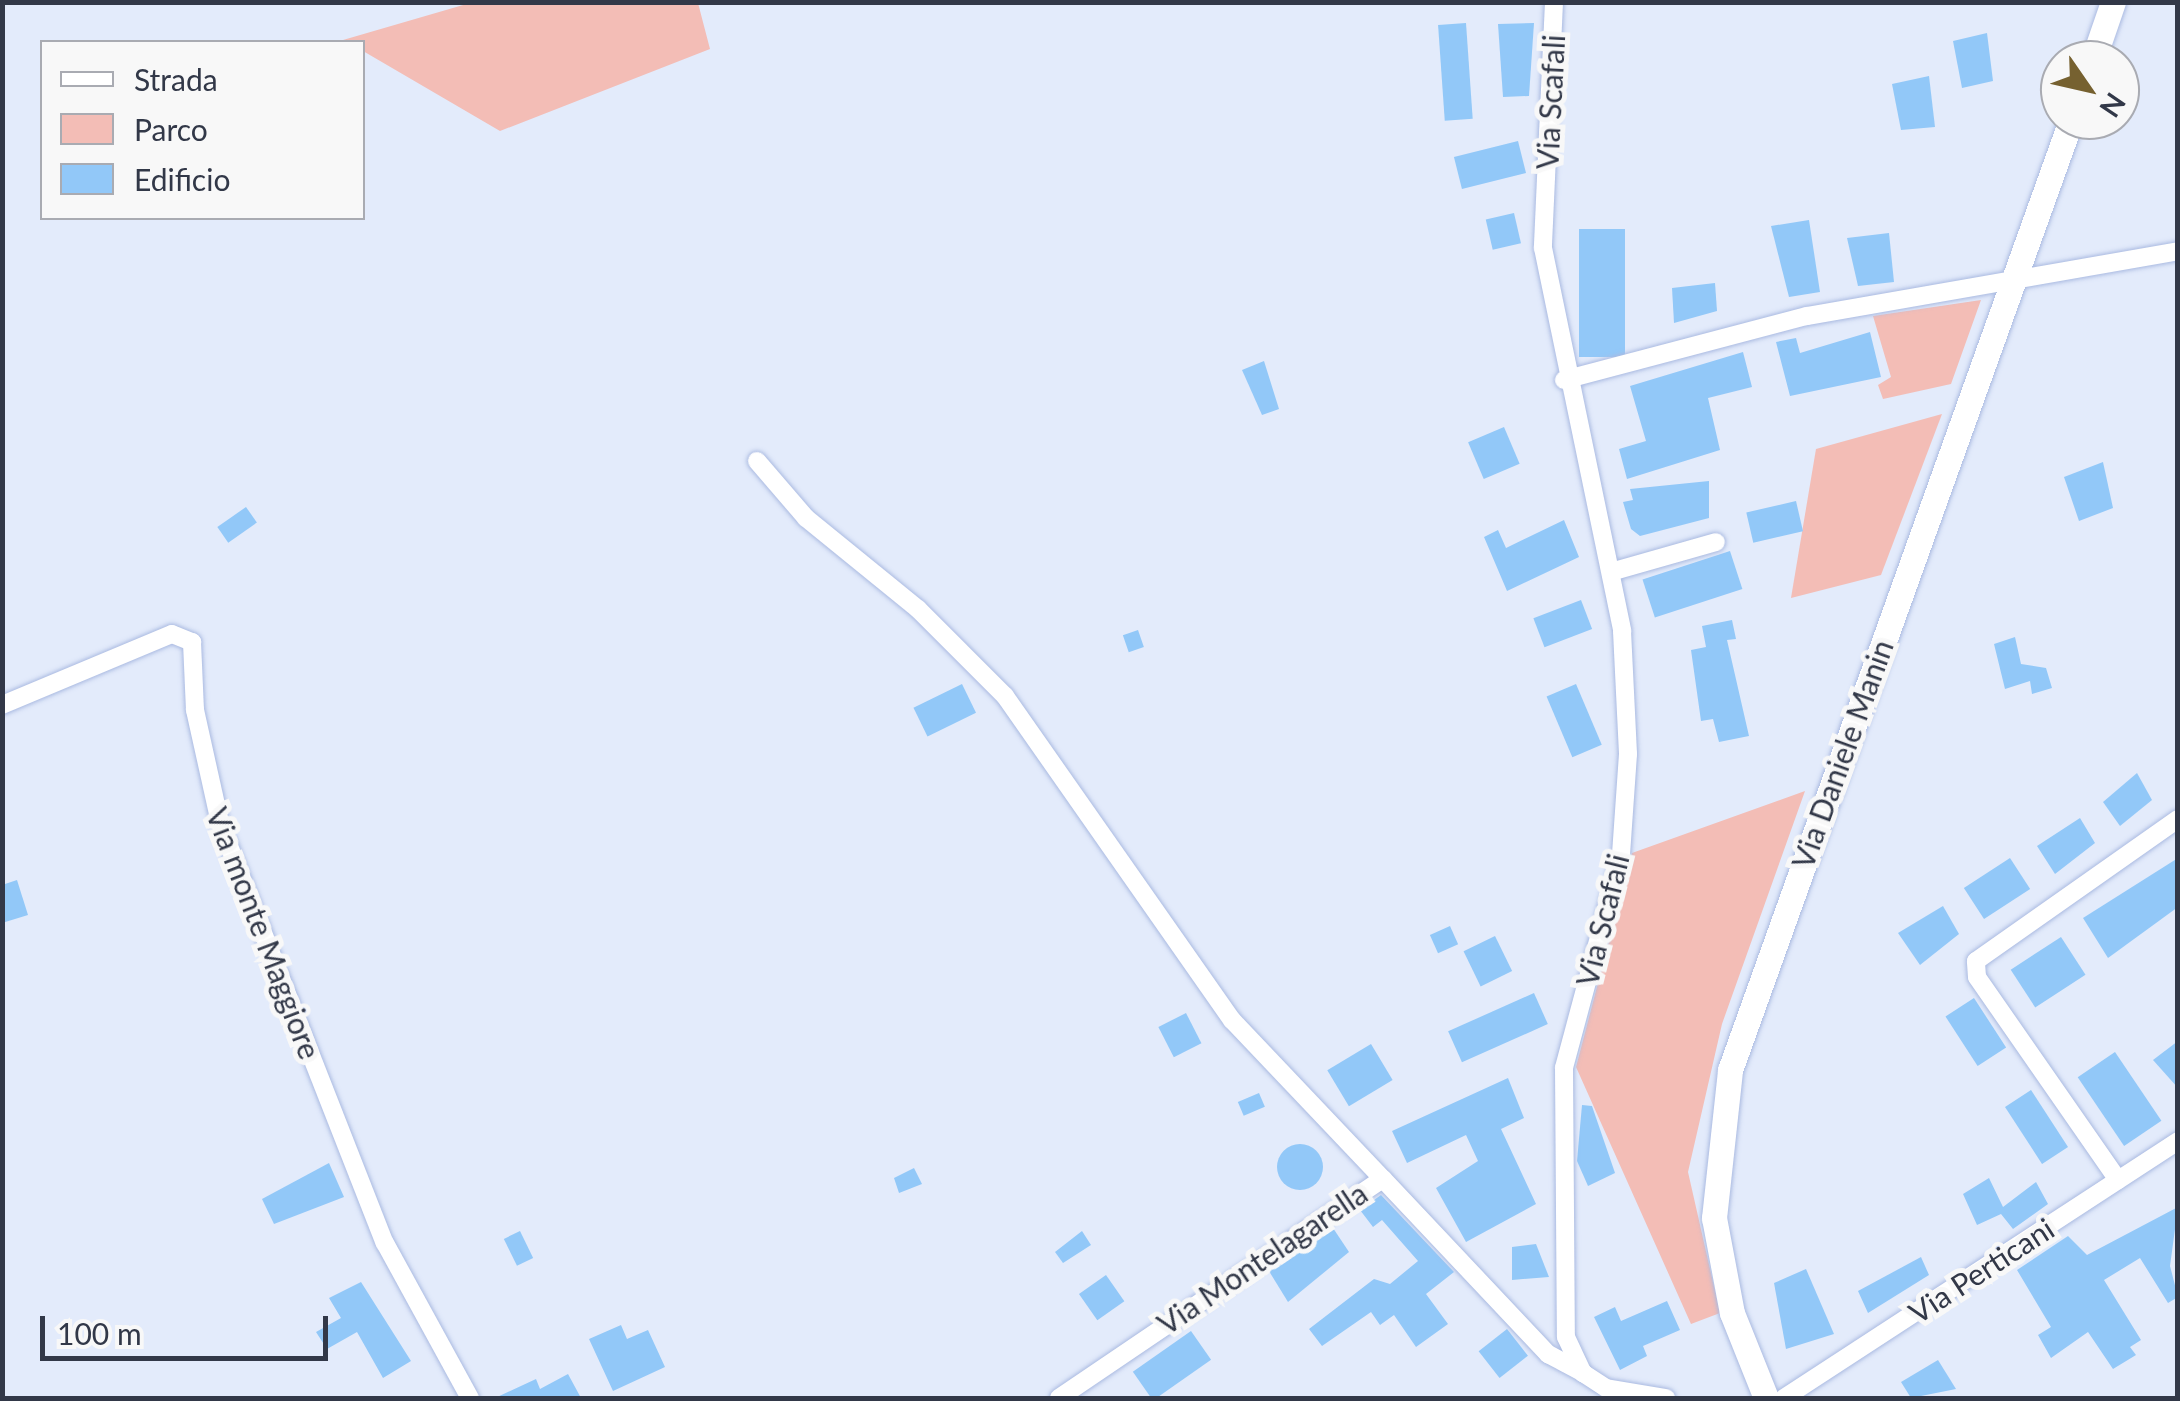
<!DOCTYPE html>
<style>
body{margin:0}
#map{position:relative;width:2180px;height:1401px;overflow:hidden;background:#e3ebfb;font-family:Lato,sans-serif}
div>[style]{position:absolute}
.green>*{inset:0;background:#f3bdb6}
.building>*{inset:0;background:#92c8f8;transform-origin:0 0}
.round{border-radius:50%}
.roads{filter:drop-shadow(0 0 2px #aabae1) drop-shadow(0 0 2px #aabae1)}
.minor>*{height:18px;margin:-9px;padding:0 9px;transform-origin:9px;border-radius:9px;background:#fff}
.secondary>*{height:25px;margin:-12.5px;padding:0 12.5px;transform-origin:12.5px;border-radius:12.5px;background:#fff}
span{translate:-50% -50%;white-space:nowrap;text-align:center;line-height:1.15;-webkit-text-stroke:10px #f8f8f8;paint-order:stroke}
.street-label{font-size:30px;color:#323848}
.frame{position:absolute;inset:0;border:5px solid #323848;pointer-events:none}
.legend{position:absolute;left:40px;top:40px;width:325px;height:180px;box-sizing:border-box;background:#f8f8f8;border:2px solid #a9abb2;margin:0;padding:12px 18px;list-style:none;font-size:30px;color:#323848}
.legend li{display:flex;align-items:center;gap:20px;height:50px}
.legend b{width:50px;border:2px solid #a9abb2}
.north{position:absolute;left:2040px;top:40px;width:100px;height:100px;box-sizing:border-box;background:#f8f8f8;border:2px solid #a9abb2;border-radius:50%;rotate:124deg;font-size:28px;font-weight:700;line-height:40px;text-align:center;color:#323848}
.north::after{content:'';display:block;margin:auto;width:35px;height:45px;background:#766130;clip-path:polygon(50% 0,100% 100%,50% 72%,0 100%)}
.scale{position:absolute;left:40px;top:1316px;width:288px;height:45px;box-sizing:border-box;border:5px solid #323848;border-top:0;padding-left:12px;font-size:30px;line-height:35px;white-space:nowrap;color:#323848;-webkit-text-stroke:8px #f8f8f8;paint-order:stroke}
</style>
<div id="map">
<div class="green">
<i style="clip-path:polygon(698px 3px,710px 49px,500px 131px,363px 51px,362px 42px,343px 40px,470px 3px)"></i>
<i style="clip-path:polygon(1981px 300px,1951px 384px,1883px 399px,1878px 385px,1891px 377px,1873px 316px)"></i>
<i style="clip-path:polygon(1942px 414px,1881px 575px,1791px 598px,1816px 449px)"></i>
<i style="clip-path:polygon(1805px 791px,1722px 1024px,1688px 1172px,1720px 1313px,1691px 1324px,1576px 1067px,1632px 853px)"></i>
</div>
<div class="building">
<i style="left:1466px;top:23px;width:96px;height:28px;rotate:86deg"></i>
<i style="clip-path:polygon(1534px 23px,1529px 96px,1503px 97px,1498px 24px)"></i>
<i style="clip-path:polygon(1987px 33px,1993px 81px,1962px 88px,1953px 41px)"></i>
<i style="clip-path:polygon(1929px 76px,1935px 127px,1901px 130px,1892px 84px)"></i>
<i style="left:1518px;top:141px;width:33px;height:66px;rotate:76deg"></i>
<i style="left:1514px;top:213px;width:31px;height:29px;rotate:77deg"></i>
<i style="clip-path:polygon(1809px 220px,1820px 292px,1789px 297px,1771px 226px)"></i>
<i style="left:1579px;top:229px;width:46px;height:128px"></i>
<i style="clip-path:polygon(1889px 233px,1894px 282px,1858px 286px,1847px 238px)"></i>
<i style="clip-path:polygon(1715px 283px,1717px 311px,1674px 323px,1672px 288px)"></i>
<i style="clip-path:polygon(1870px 332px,1881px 377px,1790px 396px,1776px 342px,1796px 338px,1800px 353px)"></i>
<i style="clip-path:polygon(1743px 352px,1752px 387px,1708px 398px,1720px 450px,1627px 479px,1619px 449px,1646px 441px,1630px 386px)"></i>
<i style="clip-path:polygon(1264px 361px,1279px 409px,1262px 415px,1242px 370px)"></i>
<i style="left:1504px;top:427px;width:40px;height:39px;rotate:67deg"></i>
<i style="clip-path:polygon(2103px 462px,2113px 508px,2079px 521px,2064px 477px)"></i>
<i style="clip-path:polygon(1709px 481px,1709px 518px,1640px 536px,1631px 529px,1623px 502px,1633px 500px,1630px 489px)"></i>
<i style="left:1796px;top:501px;width:31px;height:51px;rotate:77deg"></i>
<i style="left:246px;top:507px;width:19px;height:35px;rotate:55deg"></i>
<i style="clip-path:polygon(1564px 520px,1579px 557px,1507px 591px,1484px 537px,1498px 530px,1506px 548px)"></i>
<i style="left:1730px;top:551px;width:40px;height:92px;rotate:72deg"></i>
<i style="left:1581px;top:600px;width:31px;height:51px;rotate:69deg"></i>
<i style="clip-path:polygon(1732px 620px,1736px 639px,1727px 640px,1749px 736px,1719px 742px,1713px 719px,1701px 721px,1691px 650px,1706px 647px,1702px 626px)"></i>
<i style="left:1138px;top:630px;width:18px;height:16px;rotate:71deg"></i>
<i style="clip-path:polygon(2015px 637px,2021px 664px,2046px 668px,2052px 688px,2032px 694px,2030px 681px,2005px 689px,1994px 644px)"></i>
<i style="left:962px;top:684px;width:32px;height:54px;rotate:64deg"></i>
<i style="left:1576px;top:684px;width:66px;height:32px;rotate:67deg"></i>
<i style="clip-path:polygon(2137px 773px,2152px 800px,2120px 826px,2103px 802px)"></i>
<i style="clip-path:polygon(2080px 818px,2095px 843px,2055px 874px,2037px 846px)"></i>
<i style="left:2010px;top:858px;width:37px;height:55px;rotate:57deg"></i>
<i style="clip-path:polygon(2178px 858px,2178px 907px,2108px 958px,2083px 918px)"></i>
<i style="clip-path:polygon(17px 880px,28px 915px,2px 923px,2px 885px)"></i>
<i style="clip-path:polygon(1943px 906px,1959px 934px,1920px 965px,1898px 933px)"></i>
<i style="left:1450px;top:926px;width:20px;height:22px;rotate:66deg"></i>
<i style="left:1495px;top:936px;width:39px;height:35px;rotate:64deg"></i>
<i style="left:2061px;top:937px;width:45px;height:60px;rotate:57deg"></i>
<i style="left:1534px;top:993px;width:34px;height:94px;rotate:66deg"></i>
<i style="left:1974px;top:998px;width:59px;height:34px;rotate:57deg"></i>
<i style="left:1186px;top:1013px;width:34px;height:31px;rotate:63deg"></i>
<i style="clip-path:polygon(2178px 1041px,2178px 1088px,2153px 1060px)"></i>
<i style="left:1371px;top:1044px;width:42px;height:51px;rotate:59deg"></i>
<i style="left:2115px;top:1052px;width:83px;height:45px;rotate:56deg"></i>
<i style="clip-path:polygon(1508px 1078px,1524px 1118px,1501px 1129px,1536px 1204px,1466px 1242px,1436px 1188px,1478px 1161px,1466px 1135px,1407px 1163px,1392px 1131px)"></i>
<i style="left:2031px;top:1090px;width:68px;height:31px;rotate:57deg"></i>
<i style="left:1259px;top:1093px;width:15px;height:23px;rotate:67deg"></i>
<i style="clip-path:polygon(1582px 1105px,1592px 1106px,1615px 1173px,1588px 1186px,1577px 1161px)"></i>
<i class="round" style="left:1277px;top:1144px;width:46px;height:46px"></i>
<i style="clip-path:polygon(329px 1163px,344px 1197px,274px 1224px,262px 1199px)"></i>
<i style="clip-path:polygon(914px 1168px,922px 1184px,899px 1193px,894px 1178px)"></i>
<i style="clip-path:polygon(1989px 1178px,2003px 1207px,2036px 1182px,2048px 1204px,2013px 1229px,2001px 1214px,1977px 1225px,1963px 1194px)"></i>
<i style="clip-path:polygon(1381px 1195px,1454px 1272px,1426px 1294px,1448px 1324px,1416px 1347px,1394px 1315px,1380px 1325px,1371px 1312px,1322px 1346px,1309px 1329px,1374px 1279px,1390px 1284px,1418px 1261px,1382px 1220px,1373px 1227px,1360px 1210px)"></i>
<i style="clip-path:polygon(2178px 1207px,2170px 1266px,2178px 1297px,2168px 1303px,2140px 1258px,2104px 1280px,2141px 1340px,2130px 1347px,2136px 1355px,2113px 1369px,2088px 1332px,2051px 1358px,2038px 1335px,2051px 1327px,2017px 1270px,2068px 1236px,2087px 1255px)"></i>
<i style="clip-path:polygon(1333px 1228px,1349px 1252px,1288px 1302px,1269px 1271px)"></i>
<i style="left:520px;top:1231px;width:30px;height:18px;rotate:64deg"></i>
<i style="clip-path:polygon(1082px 1231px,1091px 1245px,1063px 1263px,1055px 1252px)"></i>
<i style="clip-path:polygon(1536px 1244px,1549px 1277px,1512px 1280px,1512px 1247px)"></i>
<i style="clip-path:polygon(1921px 1257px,1929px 1275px,1868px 1313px,1858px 1291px)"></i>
<i style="clip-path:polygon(1806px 1269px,1834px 1334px,1786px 1349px,1774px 1283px)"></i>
<i style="left:1106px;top:1275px;width:32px;height:33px;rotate:55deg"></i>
<i style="clip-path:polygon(361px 1282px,411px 1361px,383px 1378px,357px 1332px,327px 1349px,316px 1332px,341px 1318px,329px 1298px)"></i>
<i style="clip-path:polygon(1667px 1301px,1680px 1330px,1643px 1346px,1647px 1356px,1620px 1370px,1594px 1317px,1615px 1307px,1621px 1321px)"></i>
<i style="clip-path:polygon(621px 1325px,627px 1339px,648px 1330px,665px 1367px,613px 1391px,589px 1339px)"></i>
<i style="left:1507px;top:1329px;width:34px;height:36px;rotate:52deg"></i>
<i style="left:1191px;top:1331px;width:35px;height:71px;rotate:55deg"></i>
<i style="clip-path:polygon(1938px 1360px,1956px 1389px,1911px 1398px,1901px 1382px)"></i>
<i style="clip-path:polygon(568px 1374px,581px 1398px,495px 1398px,536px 1379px,540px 1389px)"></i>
</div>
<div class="roads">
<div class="minor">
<i style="left:1554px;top:2px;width:246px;rotate:92.6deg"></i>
<i style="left:1543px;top:248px;width:391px;rotate:78.3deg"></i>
<i style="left:1622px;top:631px;width:123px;rotate:87.2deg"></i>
<i style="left:1628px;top:754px;width:101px;rotate:94deg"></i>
<i style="left:1621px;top:855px;width:220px;rotate:105deg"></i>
<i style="left:1564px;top:1068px;width:269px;rotate:89.6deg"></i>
<i style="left:1566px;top:1337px;width:40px;rotate:65deg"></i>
<i style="left:1583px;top:1373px;width:27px;rotate:33deg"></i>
<i style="left:1606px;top:1388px;width:61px;rotate:9.5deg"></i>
<i style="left:1564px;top:380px;width:251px;rotate:-14.8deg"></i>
<i style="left:1807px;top:316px;width:377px;rotate:-9.9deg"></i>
<i style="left:757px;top:461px;width:75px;rotate:49.3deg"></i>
<i style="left:806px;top:518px;width:144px;rotate:39.1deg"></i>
<i style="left:918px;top:609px;width:123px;rotate:45deg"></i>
<i style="left:1005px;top:696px;width:396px;rotate:55deg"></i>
<i style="left:1232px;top:1020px;width:219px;rotate:46.5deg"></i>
<i style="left:1611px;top:572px;width:109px;rotate:-15.9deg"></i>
<i style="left:2px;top:705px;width:184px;rotate:-22.7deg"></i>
<i style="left:172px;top:634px;width:22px;rotate:22deg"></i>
<i style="left:192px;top:642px;width:68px;rotate:87.5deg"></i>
<i style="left:195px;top:710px;width:116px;rotate:77.5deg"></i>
<i style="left:220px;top:823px;width:451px;rotate:68.6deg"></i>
<i style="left:385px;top:1243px;width:177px;rotate:61.3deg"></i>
<i style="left:2118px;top:1180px;width:247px;rotate:-124.8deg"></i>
<i style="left:1977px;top:977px;width:16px;rotate:-94deg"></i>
<i style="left:1976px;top:961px;width:247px;rotate:-35.1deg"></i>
<i style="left:1059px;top:1398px;width:391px;rotate:-34.1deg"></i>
<i style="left:1383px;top:1179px;width:241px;rotate:46.7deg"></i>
<i style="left:1548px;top:1354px;width:40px;rotate:28deg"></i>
<i style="left:1784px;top:1398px;width:470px;rotate:-33.1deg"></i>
</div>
<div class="secondary">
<i style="left:2093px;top:60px;width:61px;rotate:-71deg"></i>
<i style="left:1766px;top:1398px;width:92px;rotate:-111.8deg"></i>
<i style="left:1732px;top:1313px;width:97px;rotate:-100.7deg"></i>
<i style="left:1714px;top:1218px;width:149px;rotate:-83.8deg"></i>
<i style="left:1730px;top:1070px;width:1009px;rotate:-70.25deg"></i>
</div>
</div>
<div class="street-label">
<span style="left:1550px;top:102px;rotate:-87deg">Via Scafali</span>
<span style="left:1842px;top:754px;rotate:-70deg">Via Daniele Manin</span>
<span style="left:1602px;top:920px;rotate:-76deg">Via Scafali</span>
<span style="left:264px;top:933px;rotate:69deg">Via monte Maggiore</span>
<span style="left:1262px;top:1258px;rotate:-34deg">Via Montelagarella</span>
<span style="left:1981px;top:1270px;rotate:-33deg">Via Perticani</span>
</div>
<div class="frame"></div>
<ul class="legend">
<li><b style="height:12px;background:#fff"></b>Strada</li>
<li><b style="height:28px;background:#f3bdb6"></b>Parco</li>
<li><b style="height:28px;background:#92c8f8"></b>Edificio</li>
</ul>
<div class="north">N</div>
<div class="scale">100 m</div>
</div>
